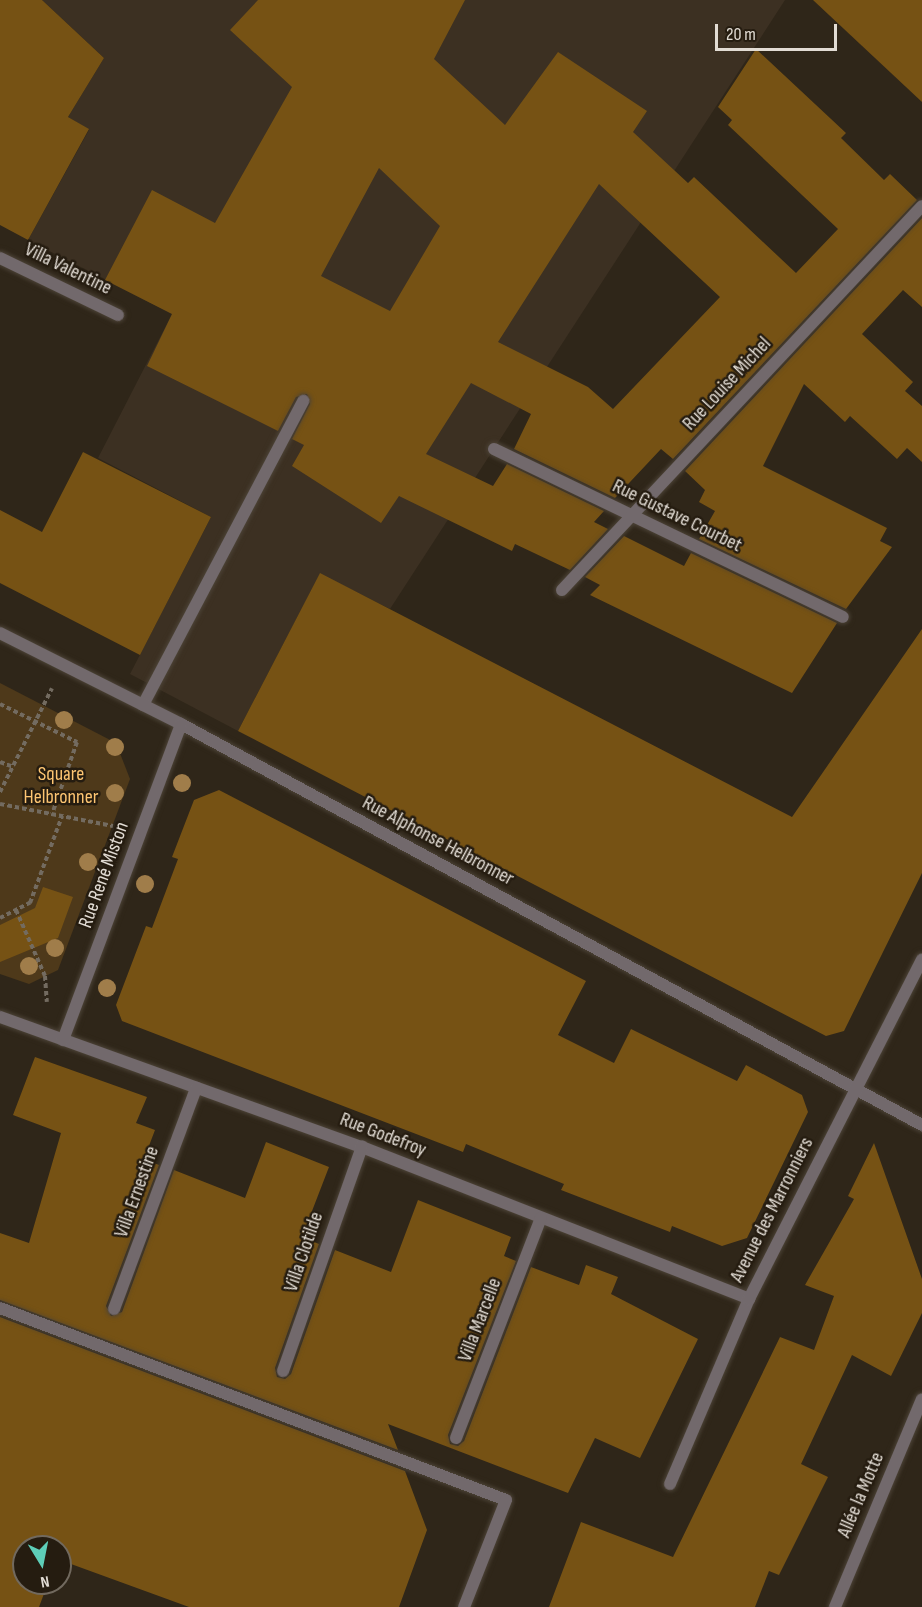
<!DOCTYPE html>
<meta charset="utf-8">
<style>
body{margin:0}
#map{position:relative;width:922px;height:1607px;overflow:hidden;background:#2f2619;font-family:"Sofia Sans Condensed",sans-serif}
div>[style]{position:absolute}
.commercial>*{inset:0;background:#3c3022}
.green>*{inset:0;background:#4e391a}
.building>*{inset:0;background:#765214}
.path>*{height:4px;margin-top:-2px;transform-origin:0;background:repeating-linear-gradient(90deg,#736b60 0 4.5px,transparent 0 7.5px)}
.roads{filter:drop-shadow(0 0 2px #4c4337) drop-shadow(0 0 2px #4c4337)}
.lane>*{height:12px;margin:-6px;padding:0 6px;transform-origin:6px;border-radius:6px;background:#72696c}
.street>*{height:12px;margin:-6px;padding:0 6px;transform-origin:6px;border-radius:6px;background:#72696c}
.trees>*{width:18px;height:18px;margin:-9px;border-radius:50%;background:#a07d4a}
span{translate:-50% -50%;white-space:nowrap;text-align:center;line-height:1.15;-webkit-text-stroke:5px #251c10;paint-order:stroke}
.street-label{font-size:20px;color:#e2dcd4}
.park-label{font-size:20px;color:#fdc572}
.north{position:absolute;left:12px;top:1535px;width:60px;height:60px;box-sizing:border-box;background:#251c10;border:2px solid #71695e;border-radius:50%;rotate:170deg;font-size:16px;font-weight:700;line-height:24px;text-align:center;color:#e2dcd4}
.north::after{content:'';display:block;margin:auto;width:21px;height:27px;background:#5eceb8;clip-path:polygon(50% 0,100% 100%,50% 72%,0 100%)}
.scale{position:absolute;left:715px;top:24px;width:122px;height:27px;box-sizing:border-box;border:3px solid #e2dcd4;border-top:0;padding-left:8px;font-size:18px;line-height:21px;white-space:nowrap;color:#e2dcd4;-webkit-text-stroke:4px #251c10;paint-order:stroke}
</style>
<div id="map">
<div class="commercial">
<i style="clip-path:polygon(42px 0,785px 0,390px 609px,320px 574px,238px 731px,130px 674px,211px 517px,98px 458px,172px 314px,28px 240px,89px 130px,68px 117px,104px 58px)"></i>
</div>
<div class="green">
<i style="clip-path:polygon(0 683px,116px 743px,130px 779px,58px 970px,29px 984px,0 974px)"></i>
</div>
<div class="building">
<i style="clip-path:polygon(0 0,42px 0,104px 58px,68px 117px,89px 129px,28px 240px,0 225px)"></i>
<i style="clip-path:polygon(evenodd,258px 0,465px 0,434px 59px,505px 125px,558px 52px,647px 111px,633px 132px,688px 183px,694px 177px,796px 273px,838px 229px,728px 125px,732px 120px,718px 107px,756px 49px,846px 133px,841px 138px,884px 180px,890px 174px,917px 200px,673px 459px,661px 449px,615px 498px,514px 449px,531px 414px,471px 383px,426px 454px,493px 486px,507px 464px,604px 511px,594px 522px,608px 529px,570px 570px,515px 544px,512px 551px,399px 496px,381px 523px,292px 466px,304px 445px,292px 439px,310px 404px,307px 394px,296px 397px,278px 431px,147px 366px,172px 314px,105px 280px,152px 190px,215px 223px,292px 87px,230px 30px,258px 0,379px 168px,440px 226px,390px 311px,321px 276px,379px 168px,258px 0,599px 184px,720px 297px,613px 409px,588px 387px,498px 342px,599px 184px)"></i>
<i style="clip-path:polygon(813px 0,922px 0,922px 102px)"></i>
<i style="clip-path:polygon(922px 218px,922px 307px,903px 290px,862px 334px,913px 382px,905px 391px,922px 406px,922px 462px,907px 448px,897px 459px,850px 416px,845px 422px,804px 384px,763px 466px,887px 528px,880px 541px,892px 547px,846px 609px,699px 539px,715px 511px,699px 502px,705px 490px,685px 471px)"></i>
<i style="clip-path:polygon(83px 452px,211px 517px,140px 655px,0 583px,0 510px,42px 532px)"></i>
<i style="clip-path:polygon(624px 536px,684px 566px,691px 553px,837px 623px,792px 693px,590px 595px,600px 585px,585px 577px)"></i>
<i style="clip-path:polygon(320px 573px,792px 817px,922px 629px,922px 873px,844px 1031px,826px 1036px,238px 731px)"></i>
<i style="clip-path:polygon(219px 790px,586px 981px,558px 1035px,614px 1063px,631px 1029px,737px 1081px,746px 1065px,802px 1095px,808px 1112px,747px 1238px,722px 1246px,672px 1226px,670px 1232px,561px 1190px,564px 1184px,466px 1144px,463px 1152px,122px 1021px,116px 1005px,146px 926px,152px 928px,178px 859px,172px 857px,194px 800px)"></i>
<i style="clip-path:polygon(43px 887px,73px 897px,58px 938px,0 962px,0 925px,35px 908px)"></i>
<i style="clip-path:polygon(35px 1057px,147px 1097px,136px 1123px,155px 1130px,144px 1159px,159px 1165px,106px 1306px,111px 1316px,122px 1312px,174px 1170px,245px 1198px,266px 1142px,329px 1167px,302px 1237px,319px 1244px,275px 1368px,277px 1377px,285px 1379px,291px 1374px,335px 1250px,391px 1272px,418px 1200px,511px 1237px,504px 1256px,516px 1261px,448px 1435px,450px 1444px,458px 1446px,464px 1441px,531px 1267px,579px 1285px,586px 1265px,618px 1277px,611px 1294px,698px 1339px,640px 1458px,595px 1438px,568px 1493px,388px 1424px,398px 1450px,0 1300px,0 1233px,29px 1243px,61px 1133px,13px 1115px)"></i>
<i style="clip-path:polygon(874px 1143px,922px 1279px,922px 1313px,891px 1376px,852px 1355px,801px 1464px,828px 1477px,779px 1575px,769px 1571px,755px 1607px,549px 1607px,581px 1522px,673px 1557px,780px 1337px,814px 1350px,834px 1296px,805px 1285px,854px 1199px,848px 1196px)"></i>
<i style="clip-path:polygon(0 1317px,405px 1471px,427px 1530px,399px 1607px,189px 1607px,60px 1560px,60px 1547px,24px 1547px,24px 1583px,48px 1583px,39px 1607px,0 1607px)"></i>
</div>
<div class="path">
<i style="left:0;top:704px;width:86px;rotate:26.3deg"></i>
<i style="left:77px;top:742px;width:76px;rotate:109.1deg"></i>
<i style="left:0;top:762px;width:15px;rotate:20deg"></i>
<i style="left:0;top:792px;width:116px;rotate:-63.4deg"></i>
<i style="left:0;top:804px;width:115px;rotate:11deg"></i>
<i style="left:16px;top:910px;width:72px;rotate:66.3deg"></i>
<i style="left:45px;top:976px;width:26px;rotate:86deg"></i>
<i style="left:0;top:918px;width:34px;rotate:-27deg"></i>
<i style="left:30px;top:903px;width:93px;rotate:-69.8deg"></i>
</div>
<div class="roads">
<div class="lane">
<i style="left:143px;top:705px;width:344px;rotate:-62.2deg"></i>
<i style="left:835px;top:1607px;width:225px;rotate:-67.3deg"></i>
</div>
<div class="street">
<i style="left:0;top:258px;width:131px;rotate:25.8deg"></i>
<i style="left:494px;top:449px;width:387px;rotate:25.7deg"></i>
<i style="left:562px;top:590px;width:526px;rotate:-46.85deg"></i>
<i style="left:0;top:633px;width:203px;rotate:26.7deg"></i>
<i style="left:181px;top:724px;width:843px;rotate:28.42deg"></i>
<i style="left:0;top:1017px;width:385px;rotate:19.8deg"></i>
<i style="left:362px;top:1147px;width:416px;rotate:21.4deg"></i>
<i style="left:63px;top:1040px;width:337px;rotate:-69.5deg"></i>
<i style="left:0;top:1308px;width:541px;rotate:20.78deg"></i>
<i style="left:506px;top:1500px;width:115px;rotate:111.4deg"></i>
<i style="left:114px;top:1309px;width:236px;rotate:-69.6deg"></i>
<i style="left:283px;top:1371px;width:238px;rotate:-70.6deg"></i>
<i style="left:456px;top:1438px;width:236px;rotate:-68.9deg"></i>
<i style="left:670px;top:1484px;width:201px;rotate:-66.9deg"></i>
<i style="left:749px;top:1299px;width:381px;rotate:-63deg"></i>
</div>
</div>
<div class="trees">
<i style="left:64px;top:720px"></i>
<i style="left:115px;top:747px"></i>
<i style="left:182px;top:783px"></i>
<i style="left:115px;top:793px"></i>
<i style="left:88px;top:862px"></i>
<i style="left:145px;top:884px"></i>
<i style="left:55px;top:948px"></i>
<i style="left:29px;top:966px"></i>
<i style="left:107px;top:988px"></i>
</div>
<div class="street-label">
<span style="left:68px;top:269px;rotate:26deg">Villa Valentine</span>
<span style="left:727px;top:384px;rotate:-47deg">Rue Louise Michel</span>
<span style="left:677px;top:516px;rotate:26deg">Rue Gustave Courbet</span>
<span style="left:438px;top:841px;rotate:28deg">Rue Alphonse Helbronner</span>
<span style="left:104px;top:875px;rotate:-70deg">Rue René Miston</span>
<span style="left:383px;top:1135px;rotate:21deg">Rue Godefroy</span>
<span style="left:137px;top:1192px;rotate:-70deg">Villa Ernestine</span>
<span style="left:772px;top:1210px;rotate:-63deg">Avenue des Marronniers</span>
<span style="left:304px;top:1252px;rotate:-71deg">Villa Clotilde</span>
<span style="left:480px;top:1320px;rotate:-69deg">Villa Marcelle</span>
<span style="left:861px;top:1495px;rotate:-67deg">Allée la Motte</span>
</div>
<div class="park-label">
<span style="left:61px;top:786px">Square<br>Helbronner</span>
</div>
<div class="north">N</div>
<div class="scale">20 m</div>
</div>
